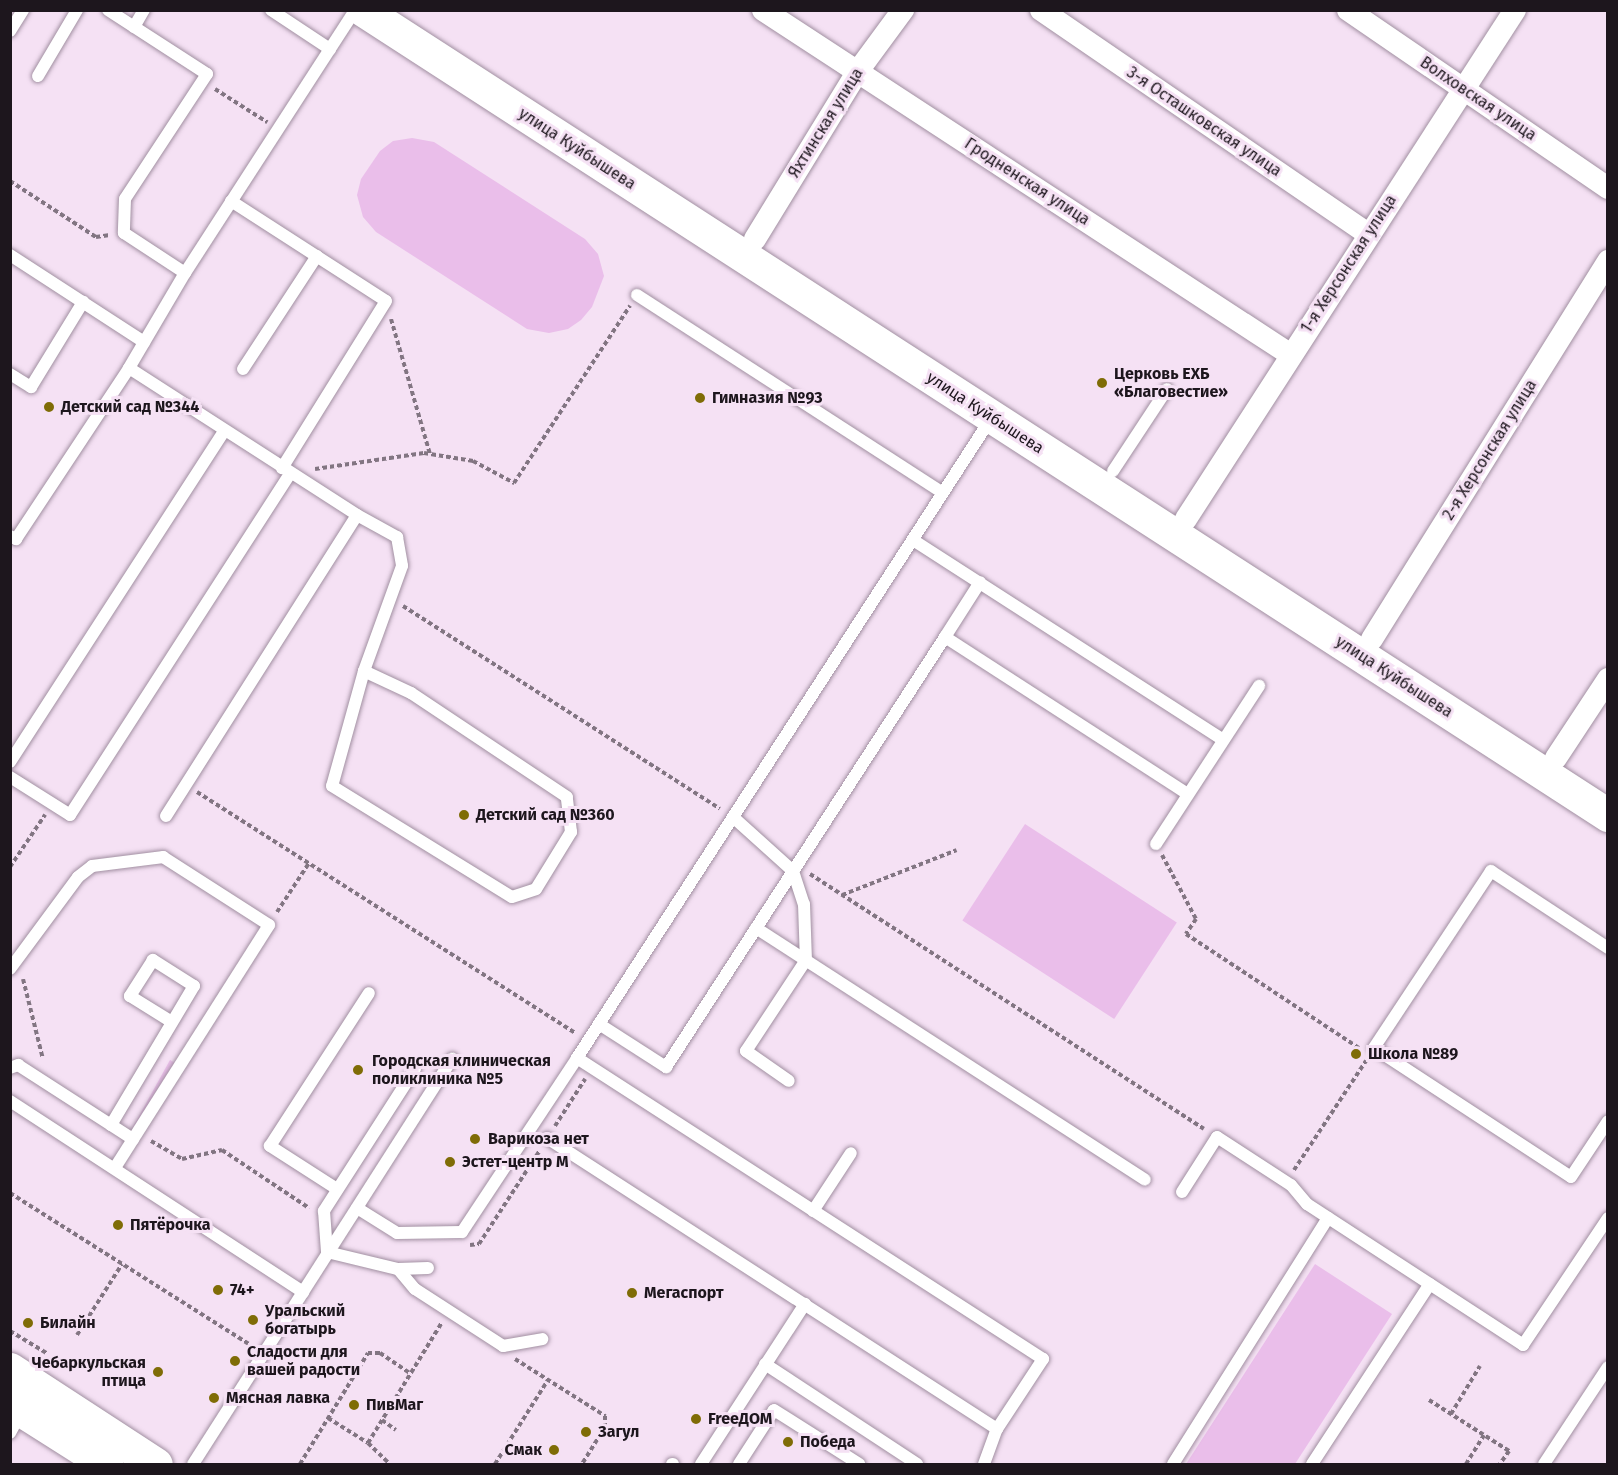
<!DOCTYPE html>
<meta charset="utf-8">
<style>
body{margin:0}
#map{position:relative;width:1618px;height:1475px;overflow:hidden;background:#f5e1f4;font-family:"Fira Sans",sans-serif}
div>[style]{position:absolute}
.green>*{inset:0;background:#eabeea;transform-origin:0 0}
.path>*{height:4px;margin-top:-2px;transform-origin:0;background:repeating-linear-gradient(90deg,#827582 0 4.5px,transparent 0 7.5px)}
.roads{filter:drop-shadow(0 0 2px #a18fa1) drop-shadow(0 0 2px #a18fa1)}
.lane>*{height:12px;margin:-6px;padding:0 6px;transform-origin:6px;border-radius:6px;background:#fff}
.street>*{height:22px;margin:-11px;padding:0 11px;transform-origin:11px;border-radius:11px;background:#fff}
.secondary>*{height:33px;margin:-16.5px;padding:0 16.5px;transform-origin:16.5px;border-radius:16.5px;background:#fff}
.dots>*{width:16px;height:16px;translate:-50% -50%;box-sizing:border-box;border:3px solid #f5e1f4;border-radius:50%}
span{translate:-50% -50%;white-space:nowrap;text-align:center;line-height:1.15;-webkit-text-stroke:6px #f5e1f4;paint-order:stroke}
.street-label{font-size:16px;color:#1d161d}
.poi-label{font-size:16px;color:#1d161d;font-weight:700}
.left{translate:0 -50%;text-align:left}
.right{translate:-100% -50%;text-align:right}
.frame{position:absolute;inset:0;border:12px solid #1d161d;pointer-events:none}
</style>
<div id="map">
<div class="green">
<i style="clip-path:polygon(412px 138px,434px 142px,585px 239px,598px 254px,604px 276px,592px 307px,581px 320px,568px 329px,549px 333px,527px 329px,376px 232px,363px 217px,357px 195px,361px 179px,380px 151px,393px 141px)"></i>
<i style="left:1025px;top:824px;width:181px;height:115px;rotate:33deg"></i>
<i style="left:170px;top:1060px;width:10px;height:82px;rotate:29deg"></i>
<i style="clip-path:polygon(1315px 1264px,1392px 1314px,1295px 1464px,1186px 1464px)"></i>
</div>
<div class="path">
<i style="left:215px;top:89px;width:62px;rotate:32.4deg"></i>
<i style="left:10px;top:181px;width:103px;rotate:33.1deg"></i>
<i style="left:96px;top:237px;width:14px;rotate:-8deg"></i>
<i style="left:391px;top:319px;width:141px;rotate:73.9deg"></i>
<i style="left:315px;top:469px;width:110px;rotate:-8.4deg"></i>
<i style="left:424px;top:453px;width:50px;rotate:9.3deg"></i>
<i style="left:473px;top:461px;width:47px;rotate:28.2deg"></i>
<i style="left:514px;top:483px;width:212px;rotate:-56.8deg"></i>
<i style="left:403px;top:606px;width:376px;rotate:32.6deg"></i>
<i style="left:197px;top:792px;width:448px;rotate:32.5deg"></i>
<i style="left:1162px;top:855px;width:72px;rotate:62deg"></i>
<i style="left:1196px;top:919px;width:18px;rotate:124deg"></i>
<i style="left:1186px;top:934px;width:207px;rotate:33.4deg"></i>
<i style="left:10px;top:867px;width:63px;rotate:-56.1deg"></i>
<i style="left:810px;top:874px;width:469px;rotate:32.9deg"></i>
<i style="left:842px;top:895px;width:123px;rotate:-21.4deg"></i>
<i style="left:277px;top:912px;width:59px;rotate:-56.9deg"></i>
<i style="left:23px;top:979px;width:82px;rotate:76deg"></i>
<i style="left:555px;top:1126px;width:56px;rotate:-57.4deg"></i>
<i style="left:151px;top:1141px;width:36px;rotate:30deg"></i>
<i style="left:182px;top:1159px;width:41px;rotate:-12.7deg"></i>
<i style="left:222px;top:1150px;width:105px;rotate:33.7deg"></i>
<i style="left:1294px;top:1170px;width:131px;rotate:-56.6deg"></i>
<i style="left:10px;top:1193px;width:284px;rotate:32.3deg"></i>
<i style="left:470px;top:1245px;width:9px;rotate:-6deg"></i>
<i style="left:479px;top:1244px;width:112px;rotate:-57deg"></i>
<i style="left:10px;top:1331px;width:44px;rotate:31.2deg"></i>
<i style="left:77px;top:1335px;width:84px;rotate:-57.6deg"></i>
<i style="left:515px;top:1359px;width:107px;rotate:32.3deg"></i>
<i style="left:605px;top:1416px;width:11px;rotate:90deg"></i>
<i style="left:605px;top:1427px;width:44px;rotate:121.9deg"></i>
<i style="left:1429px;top:1400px;width:95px;rotate:32.5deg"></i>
<i style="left:1509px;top:1451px;width:16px;rotate:125deg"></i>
<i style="left:1451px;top:1414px;width:56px;rotate:-58.9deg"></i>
<i style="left:328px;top:1418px;width:47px;rotate:32deg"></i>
<i style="left:368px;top:1443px;width:30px;rotate:44deg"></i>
<i style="left:382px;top:1420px;width:17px;rotate:36deg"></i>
<i style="left:368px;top:1443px;width:140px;rotate:-58.5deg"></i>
<i style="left:300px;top:1464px;width:130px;rotate:-58.5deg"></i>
<i style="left:368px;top:1353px;width:12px"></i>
<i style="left:380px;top:1353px;width:36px;rotate:34deg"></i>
<i style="left:495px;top:1464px;width:99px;rotate:-57.8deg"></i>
<i style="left:1466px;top:1464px;width:34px;rotate:-58deg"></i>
</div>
<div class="roads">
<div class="lane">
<i style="left:108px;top:10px;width:118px;rotate:32.9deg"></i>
<i style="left:207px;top:74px;width:149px;rotate:123.3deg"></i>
<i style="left:125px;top:199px;width:34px;rotate:92deg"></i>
<i style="left:124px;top:233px;width:73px;rotate:33.3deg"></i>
<i style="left:271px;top:10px;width:71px;rotate:33.5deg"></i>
<i style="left:134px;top:27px;width:20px;rotate:-60deg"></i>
<i style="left:10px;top:31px;width:25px;rotate:-58deg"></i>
<i style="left:38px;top:76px;width:77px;rotate:-59.4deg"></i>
<i style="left:231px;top:201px;width:184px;rotate:32.8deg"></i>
<i style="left:386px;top:301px;width:197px;rotate:121.9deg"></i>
<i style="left:10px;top:255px;width:160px;rotate:33deg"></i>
<i style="left:637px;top:295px;width:364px;rotate:32.9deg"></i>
<i style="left:129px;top:368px;width:271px;rotate:32.8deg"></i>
<i style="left:357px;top:515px;width:46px;rotate:28.8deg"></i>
<i style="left:397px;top:537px;width:29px;rotate:80deg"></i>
<i style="left:402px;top:566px;width:112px;rotate:109.9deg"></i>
<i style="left:364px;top:671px;width:119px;rotate:105.5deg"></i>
<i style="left:332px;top:786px;width:211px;rotate:31.7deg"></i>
<i style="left:512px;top:897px;width:25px;rotate:-18deg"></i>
<i style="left:536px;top:889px;width:67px;rotate:-58.4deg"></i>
<i style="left:571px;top:832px;width:35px;rotate:-97deg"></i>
<i style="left:567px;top:797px;width:187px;rotate:-146.3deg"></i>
<i style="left:411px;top:693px;width:52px;rotate:-154.9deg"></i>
<i style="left:243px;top:369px;width:135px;rotate:-56.8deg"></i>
<i style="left:10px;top:374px;width:25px;rotate:32deg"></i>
<i style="left:31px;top:387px;width:100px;rotate:-58.5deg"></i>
<i style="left:1113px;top:471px;width:98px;rotate:-56.6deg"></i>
<i style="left:10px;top:536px;width:7px;rotate:27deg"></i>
<i style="left:16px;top:539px;width:205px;rotate:-56.5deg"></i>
<i style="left:129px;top:368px;width:110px;rotate:-59.5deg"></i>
<i style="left:185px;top:273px;width:313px;rotate:-57.1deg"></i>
<i style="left:913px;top:540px;width:369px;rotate:32.8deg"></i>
<i style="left:945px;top:637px;width:65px;rotate:-57.5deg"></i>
<i style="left:10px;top:762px;width:394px;rotate:-57.1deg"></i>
<i style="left:10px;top:777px;width:71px;rotate:32.3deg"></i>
<i style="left:70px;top:815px;width:407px;rotate:-57.2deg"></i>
<i style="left:166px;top:816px;width:356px;rotate:-57.6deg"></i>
<i style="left:733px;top:817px;width:81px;rotate:42deg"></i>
<i style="left:793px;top:871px;width:35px;rotate:72deg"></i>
<i style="left:804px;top:904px;width:56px;rotate:88deg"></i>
<i style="left:806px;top:960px;width:109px;rotate:123.4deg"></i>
<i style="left:746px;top:1051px;width:52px;rotate:34.9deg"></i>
<i style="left:1156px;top:844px;width:189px;rotate:-56.9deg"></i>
<i style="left:756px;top:928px;width:463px;rotate:32.9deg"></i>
<i style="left:1608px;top:948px;width:140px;rotate:-146.7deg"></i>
<i style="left:1491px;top:871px;width:212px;rotate:123.5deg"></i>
<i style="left:1374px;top:1048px;width:235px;rotate:33.2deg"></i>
<i style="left:1571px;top:1177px;width:67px;rotate:-56.5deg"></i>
<i style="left:10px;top:969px;width:114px;rotate:-53.5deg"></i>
<i style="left:78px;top:877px;width:18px;rotate:-38deg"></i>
<i style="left:92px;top:866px;width:72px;rotate:-7.2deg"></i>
<i style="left:163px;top:857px;width:126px;rotate:32.7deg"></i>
<i style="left:269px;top:925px;width:288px;rotate:122.4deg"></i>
<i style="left:599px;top:1024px;width:80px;rotate:32.7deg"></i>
<i style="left:666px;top:1067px;width:513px;rotate:-57.02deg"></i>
<i style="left:945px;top:637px;width:289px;rotate:32.9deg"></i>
<i style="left:10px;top:1068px;width:9px;rotate:-21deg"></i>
<i style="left:18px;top:1065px;width:137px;rotate:32.8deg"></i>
<i style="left:415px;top:1069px;width:169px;rotate:122.7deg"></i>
<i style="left:324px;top:1211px;width:41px;rotate:85.8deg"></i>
<i style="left:327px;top:1252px;width:73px;rotate:13.5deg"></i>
<i style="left:398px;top:1269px;width:30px;rotate:-2deg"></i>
<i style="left:10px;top:1101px;width:350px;rotate:33.1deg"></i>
<i style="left:303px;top:1292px;width:204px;rotate:122.6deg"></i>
<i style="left:111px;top:1125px;width:162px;rotate:-59.2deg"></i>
<i style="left:194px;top:986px;width:49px;rotate:-147.6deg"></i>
<i style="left:153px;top:960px;width:43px;rotate:122.6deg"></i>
<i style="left:130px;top:996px;width:49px;rotate:31.8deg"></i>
<i style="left:547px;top:1138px;width:536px;rotate:32.89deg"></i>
<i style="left:997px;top:1429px;width:84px;rotate:-56.7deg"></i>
<i style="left:1043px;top:1359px;width:555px;rotate:-147.14deg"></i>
<i style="left:577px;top:1058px;width:764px;rotate:-57.08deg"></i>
<i style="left:337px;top:1189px;width:80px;rotate:-147.3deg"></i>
<i style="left:270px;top:1146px;width:182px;rotate:-57.1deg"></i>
<i style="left:1182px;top:1192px;width:65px;rotate:-57.5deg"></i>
<i style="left:1217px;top:1137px;width:88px;rotate:33deg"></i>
<i style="left:1291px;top:1185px;width:25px;rotate:50deg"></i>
<i style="left:1307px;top:1204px;width:258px;rotate:33.1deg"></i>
<i style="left:1523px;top:1345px;width:153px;rotate:-56.2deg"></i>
<i style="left:357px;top:1208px;width:47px;rotate:32deg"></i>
<i style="left:397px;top:1233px;width:65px;rotate:-0.9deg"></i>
<i style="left:462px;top:1232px;width:209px;rotate:-56.5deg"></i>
<i style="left:813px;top:1211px;width:69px;rotate:-56.8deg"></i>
<i style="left:398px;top:1269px;width:26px;rotate:50deg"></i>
<i style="left:415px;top:1289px;width:105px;rotate:32.9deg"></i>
<i style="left:503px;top:1346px;width:40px;rotate:-10deg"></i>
<i style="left:303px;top:1292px;width:277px;rotate:-57.4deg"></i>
<i style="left:765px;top:1364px;width:182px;rotate:33.3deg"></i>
<i style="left:10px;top:1433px;width:24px;rotate:-62deg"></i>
<i style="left:672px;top:1464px;width:1px"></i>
<i style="left:701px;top:1464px;width:191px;rotate:-57deg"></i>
<i style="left:739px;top:1464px;width:64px;rotate:-57.1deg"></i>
<i style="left:774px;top:1410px;width:101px;rotate:32.4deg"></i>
<i style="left:984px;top:1464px;width:37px;rotate:-70deg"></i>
<i style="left:1173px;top:1464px;width:291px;rotate:-57.8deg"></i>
<i style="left:1312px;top:1464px;width:215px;rotate:-56.8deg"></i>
<i style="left:1544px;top:1464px;width:116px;rotate:-56.6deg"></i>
</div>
<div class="street">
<i style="left:763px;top:10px;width:631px;rotate:33.16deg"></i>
<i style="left:1041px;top:10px;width:396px;rotate:34.4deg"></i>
<i style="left:1348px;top:10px;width:315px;rotate:34.4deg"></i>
<i style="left:755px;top:239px;width:197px;rotate:-58.5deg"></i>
<i style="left:858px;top:71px;width:76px;rotate:-53.6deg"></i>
<i style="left:1186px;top:519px;width:606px;rotate:-57.12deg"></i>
<i style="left:1372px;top:639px;width:446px;rotate:-58deg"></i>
<i style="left:1556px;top:758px;width:95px;rotate:-56.6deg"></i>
</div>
<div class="secondary">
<i style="left:363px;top:10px;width:1483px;rotate:32.89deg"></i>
<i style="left:10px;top:1369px;width:174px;rotate:33.1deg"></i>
<i style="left:10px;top:1403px;width:114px;rotate:32.4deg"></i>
</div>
</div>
<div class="dots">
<i style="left:1102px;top:383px;background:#7f6c06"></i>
<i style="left:700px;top:398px;background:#7f6c06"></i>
<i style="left:49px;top:407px;background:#7f6c06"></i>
<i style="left:464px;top:815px;background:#7f6c06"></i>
<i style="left:1356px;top:1054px;background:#7f6c06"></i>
<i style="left:358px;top:1070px;background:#7f6c06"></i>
<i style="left:475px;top:1139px;background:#7f6c06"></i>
<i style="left:450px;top:1162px;background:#7f6c06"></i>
<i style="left:118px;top:1225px;background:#7f6c06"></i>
<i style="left:218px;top:1290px;background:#7f6c06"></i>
<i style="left:632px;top:1293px;background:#7f6c06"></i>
<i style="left:253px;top:1320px;background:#7f6c06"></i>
<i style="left:28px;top:1323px;background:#7f6c06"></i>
<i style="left:235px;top:1361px;background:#7f6c06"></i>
<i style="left:158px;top:1372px;background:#7f6c06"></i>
<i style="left:214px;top:1398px;background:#7f6c06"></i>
<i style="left:354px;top:1405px;background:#7f6c06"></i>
<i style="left:696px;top:1419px;background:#7f6c06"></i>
<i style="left:586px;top:1432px;background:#7f6c06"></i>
<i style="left:788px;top:1442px;background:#7f6c06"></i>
<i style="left:554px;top:1450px;background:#7f6c06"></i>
</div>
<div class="street-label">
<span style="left:1478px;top:99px;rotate:34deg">Волховская улица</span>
<span style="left:1204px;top:122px;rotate:34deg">3-я Осташковская улица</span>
<span style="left:826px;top:123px;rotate:-58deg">Яхтинская улица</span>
<span style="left:577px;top:149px;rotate:33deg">улица Куйбышева</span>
<span style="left:1027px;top:182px;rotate:33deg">Гродненская улица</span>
<span style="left:1349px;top:264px;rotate:-57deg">1-я Херсонская улица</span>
<span style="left:985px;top:413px;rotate:33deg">улица Куйбышева</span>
<span style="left:1490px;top:450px;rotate:-58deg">2-я Херсонская улица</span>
<span style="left:1394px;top:677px;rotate:33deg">улица Куйбышева</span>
</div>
<div class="poi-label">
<span class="left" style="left:1114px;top:383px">Церковь ЕХБ<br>«Благовестие»</span>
<span class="left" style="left:712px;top:398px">Гимназия №93</span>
<span class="left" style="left:61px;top:407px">Детский сад №344</span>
<span class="left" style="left:476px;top:815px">Детский сад №360</span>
<span class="left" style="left:1368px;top:1054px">Школа №89</span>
<span class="left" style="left:372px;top:1070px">Городская клиническая<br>поликлиника №5</span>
<span class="left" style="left:488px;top:1139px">Варикоза нет</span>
<span class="left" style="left:462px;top:1162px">Эстет-центр М</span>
<span class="left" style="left:130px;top:1225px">Пятёрочка</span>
<span class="left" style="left:230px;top:1290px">74+</span>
<span class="left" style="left:644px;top:1293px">Мегаспорт</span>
<span class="left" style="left:265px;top:1320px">Уральский<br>богатырь</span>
<span class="left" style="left:40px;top:1323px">Билайн</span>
<span class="left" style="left:247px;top:1361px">Сладости для<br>вашей радости</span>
<span class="right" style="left:146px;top:1372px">Чебаркульская<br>птица</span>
<span class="left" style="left:226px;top:1398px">Мясная лавка</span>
<span class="left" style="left:366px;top:1405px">ПивМаг</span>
<span class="left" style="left:708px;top:1419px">FreeДОМ</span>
<span class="left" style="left:598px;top:1432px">Загул</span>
<span class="left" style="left:800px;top:1442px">Победа</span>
<span class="right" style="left:542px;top:1450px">Смак</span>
</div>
<div class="frame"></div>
</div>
